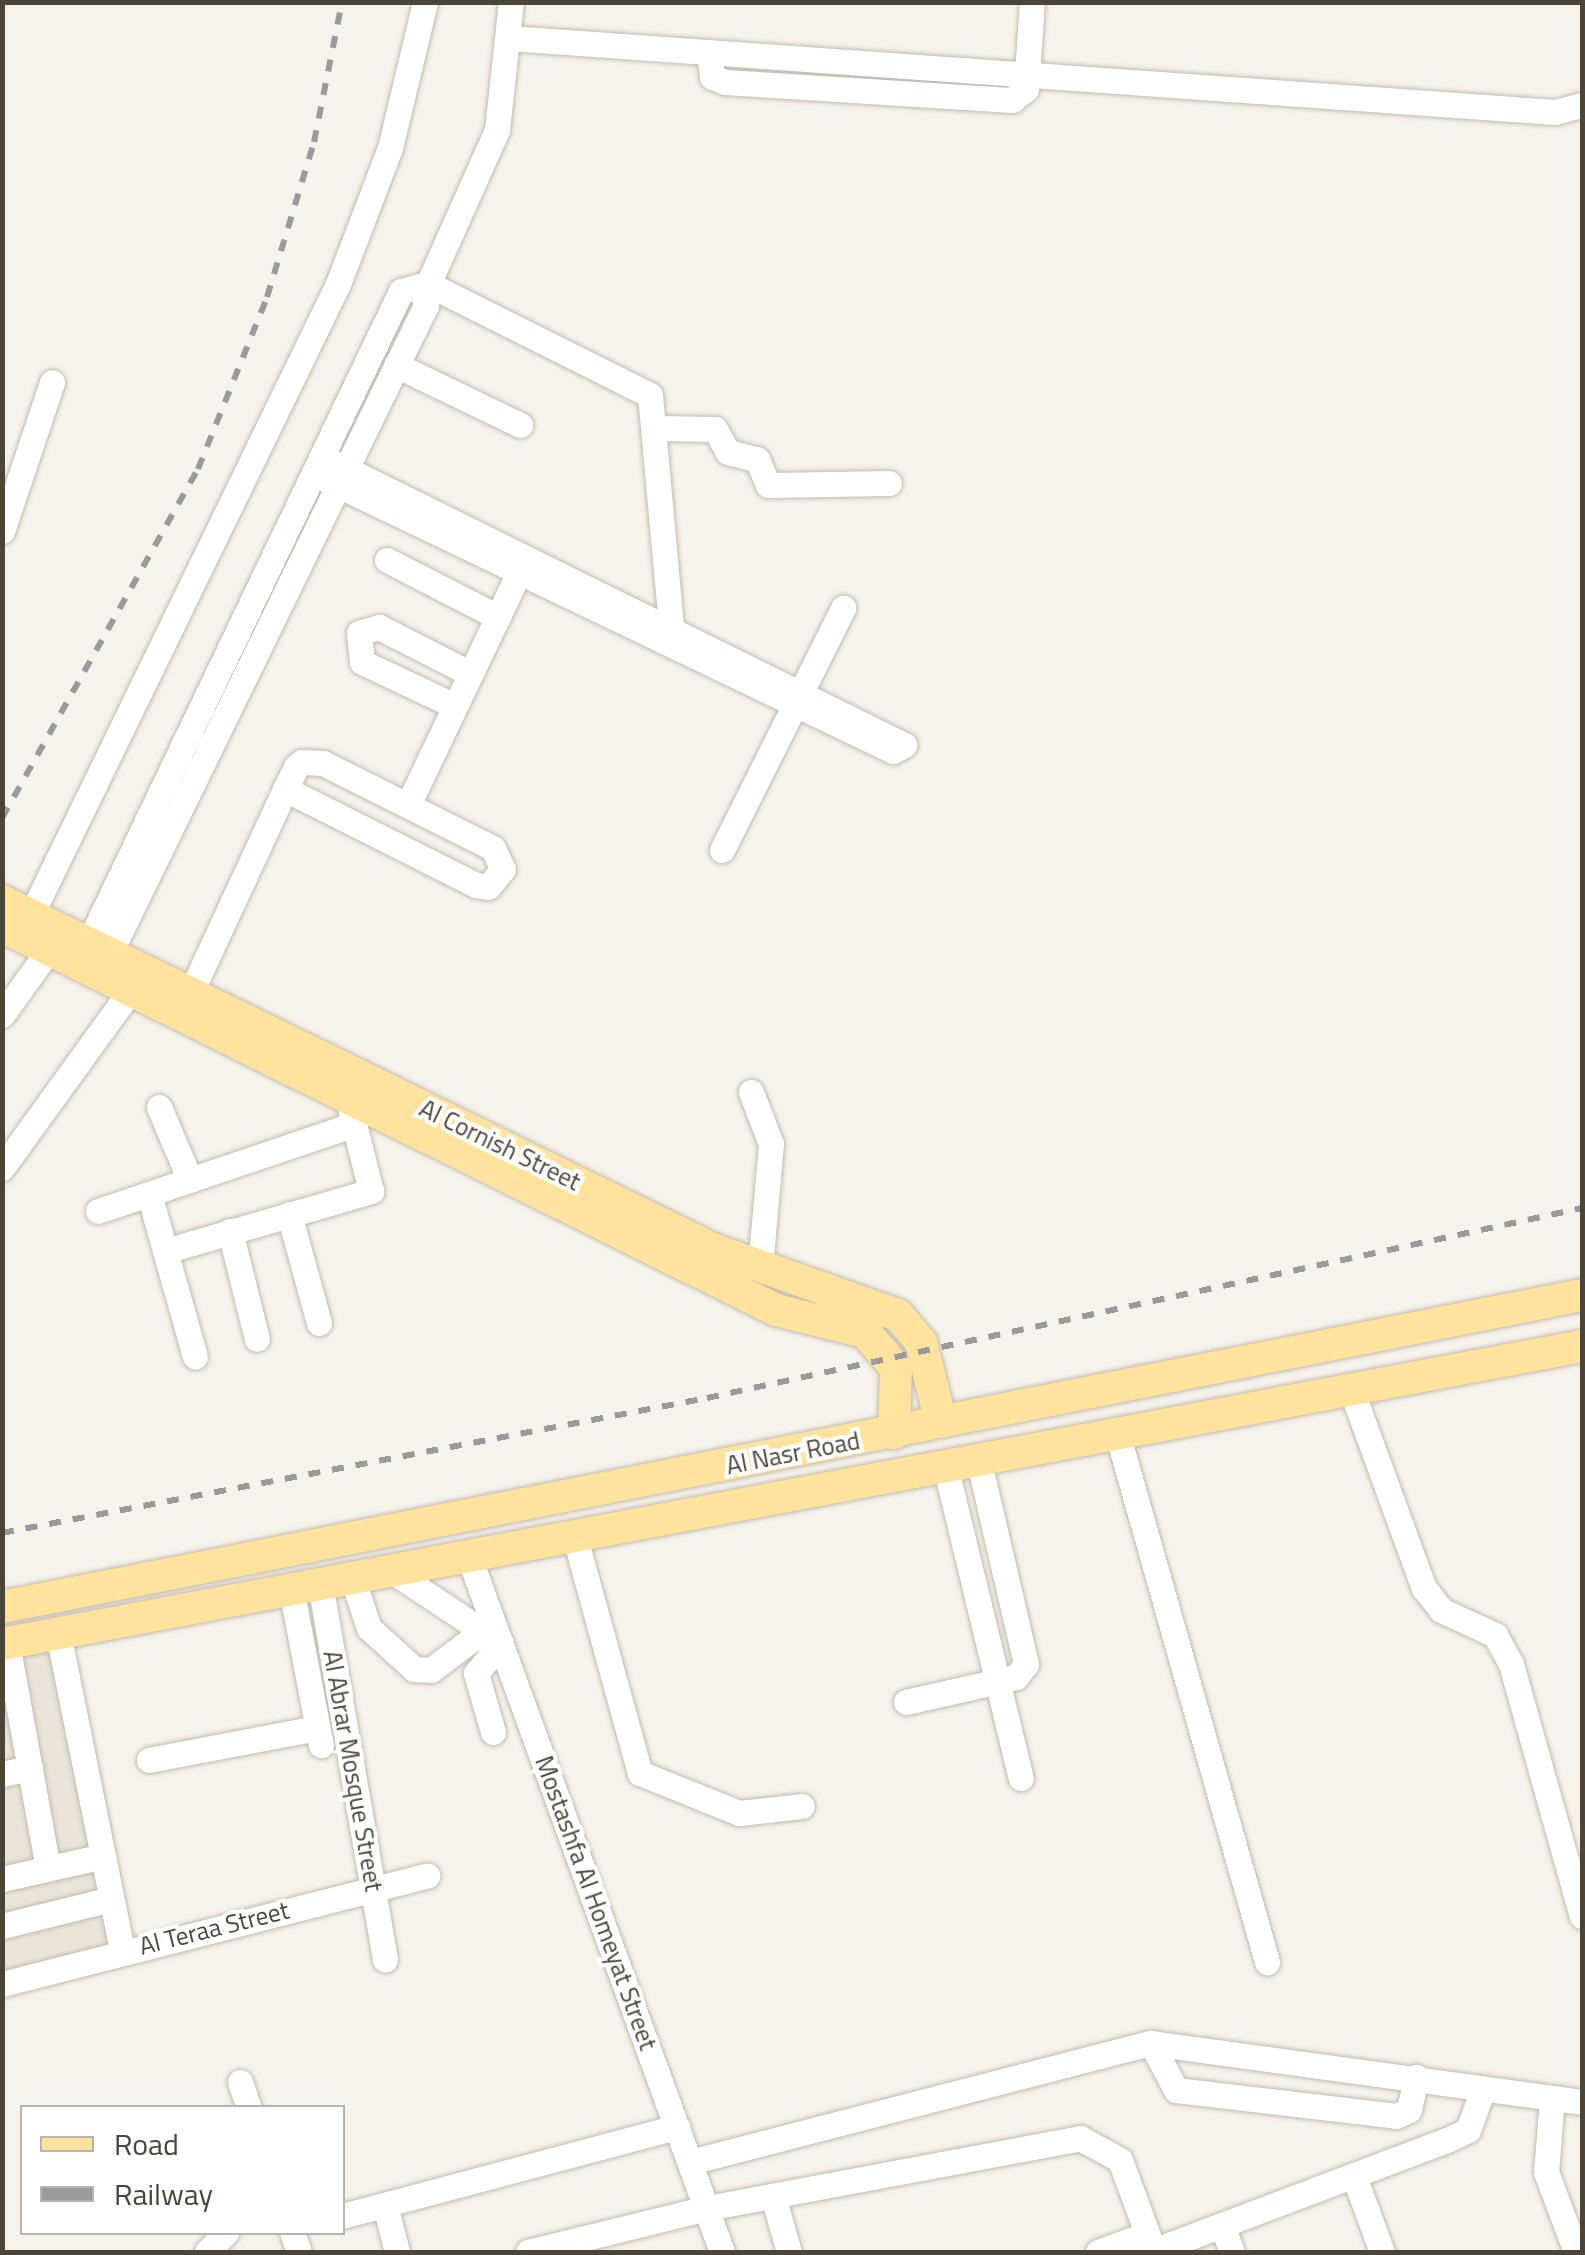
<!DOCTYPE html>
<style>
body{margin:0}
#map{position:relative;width:1585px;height:2255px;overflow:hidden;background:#f6f3ec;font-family:"Titillium Web",sans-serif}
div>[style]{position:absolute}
.residential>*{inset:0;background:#eae5da}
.roads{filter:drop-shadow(0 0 2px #c2bbae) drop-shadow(0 0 2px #c2bbae)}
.minor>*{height:25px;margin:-12.5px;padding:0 12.5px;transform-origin:12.5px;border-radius:12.5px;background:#fff}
.major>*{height:32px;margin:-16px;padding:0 16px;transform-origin:16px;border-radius:16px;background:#ffe39c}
.rail>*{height:6px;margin-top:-3px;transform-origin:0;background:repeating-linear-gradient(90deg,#9a9a9a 0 12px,transparent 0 24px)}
span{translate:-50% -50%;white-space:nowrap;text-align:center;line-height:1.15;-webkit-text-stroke:8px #fff;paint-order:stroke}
.street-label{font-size:25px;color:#4b4439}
.frame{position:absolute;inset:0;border:5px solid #4b4439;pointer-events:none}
.legend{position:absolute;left:20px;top:2105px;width:325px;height:130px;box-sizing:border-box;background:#fff;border:2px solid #b7b4b0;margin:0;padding:12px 18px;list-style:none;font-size:30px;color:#4b4439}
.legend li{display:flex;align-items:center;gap:20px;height:50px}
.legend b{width:50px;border:2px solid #b7b4b0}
</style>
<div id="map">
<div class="residential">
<i style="clip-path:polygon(68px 1639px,128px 1939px,3px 1971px,3px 1651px)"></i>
</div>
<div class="roads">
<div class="minor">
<i style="left:509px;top:38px;width:1049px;rotate:4.05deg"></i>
<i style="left:1555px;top:112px;width:28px;rotate:-15deg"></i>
<i style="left:709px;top:52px;width:25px;rotate:83deg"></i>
<i style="left:712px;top:77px;width:14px;rotate:21deg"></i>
<i style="left:725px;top:82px;width:288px;rotate:3.6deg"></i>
<i style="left:1012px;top:100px;width:18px;rotate:-38deg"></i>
<i style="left:1026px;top:89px;width:87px;rotate:-86.1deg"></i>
<i style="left:428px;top:284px;width:248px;rotate:26.6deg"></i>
<i style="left:650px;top:395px;width:233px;rotate:84.8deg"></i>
<i style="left:425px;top:291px;width:176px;rotate:-65.9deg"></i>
<i style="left:497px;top:130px;width:129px;rotate:-83.8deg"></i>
<i style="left:396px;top:365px;width:138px;rotate:25.8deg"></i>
<i style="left:655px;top:428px;width:60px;rotate:1deg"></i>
<i style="left:715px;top:429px;width:26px;rotate:61deg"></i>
<i style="left:728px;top:452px;width:30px;rotate:14deg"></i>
<i style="left:757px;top:459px;width:28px;rotate:67deg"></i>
<i style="left:768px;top:485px;width:121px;rotate:-0.9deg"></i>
<i style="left:323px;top:478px;width:632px;rotate:25.59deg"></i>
<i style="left:893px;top:751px;width:13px;rotate:-29deg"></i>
<i style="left:904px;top:745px;width:636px;rotate:-153.68deg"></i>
<i style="left:2px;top:531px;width:157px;rotate:-71.4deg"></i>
<i style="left:387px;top:560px;width:125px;rotate:27.2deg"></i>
<i style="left:455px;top:706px;width:103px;rotate:-154.7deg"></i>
<i style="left:362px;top:662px;width:29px;rotate:-96deg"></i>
<i style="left:359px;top:633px;width:21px;rotate:-17deg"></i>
<i style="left:379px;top:627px;width:103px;rotate:27.1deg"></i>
<i style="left:408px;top:805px;width:258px;rotate:-64.5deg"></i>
<i style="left:722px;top:850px;width:271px;rotate:-63.4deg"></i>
<i style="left:31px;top:915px;width:702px;rotate:-64.06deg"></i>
<i style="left:338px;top:284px;width:146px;rotate:-69.1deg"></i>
<i style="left:390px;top:148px;width:150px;rotate:-76.5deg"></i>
<i style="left:88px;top:944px;width:724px;rotate:-64.39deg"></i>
<i style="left:401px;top:291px;width:20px;rotate:-15deg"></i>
<i style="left:420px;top:286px;width:20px;rotate:72deg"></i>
<i style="left:426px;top:305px;width:723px;rotate:116deg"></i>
<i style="left:190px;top:994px;width:226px;rotate:-65.1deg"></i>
<i style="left:285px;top:789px;width:25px;rotate:-63deg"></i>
<i style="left:296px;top:767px;width:8px;rotate:-40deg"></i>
<i style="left:302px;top:762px;width:21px;rotate:3deg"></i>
<i style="left:323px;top:763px;width:190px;rotate:26.6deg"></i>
<i style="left:493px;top:848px;width:23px;rotate:65deg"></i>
<i style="left:503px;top:869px;width:23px;rotate:130deg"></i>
<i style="left:488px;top:887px;width:12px;rotate:-171deg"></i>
<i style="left:476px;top:885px;width:214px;rotate:-153.3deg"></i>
<i style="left:2px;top:1015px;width:79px;rotate:-54.3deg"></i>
<i style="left:751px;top:1092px;width:56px;rotate:69deg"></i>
<i style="left:771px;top:1144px;width:124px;rotate:95.1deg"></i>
<i style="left:159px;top:1107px;width:79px;rotate:67deg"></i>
<i style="left:2px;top:1168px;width:237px;rotate:-54.1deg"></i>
<i style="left:149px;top:1194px;width:169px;rotate:74.2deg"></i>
<i style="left:98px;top:1211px;width:271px;rotate:-18.7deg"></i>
<i style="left:289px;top:1214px;width:113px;rotate:74.6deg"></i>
<i style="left:230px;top:1231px;width:111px;rotate:76deg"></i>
<i style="left:165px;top:1251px;width:215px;rotate:-16.2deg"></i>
<i style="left:371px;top:1191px;width:94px;rotate:-104.2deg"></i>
<i style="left:1351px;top:1389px;width:212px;rotate:69.9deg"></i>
<i style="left:1424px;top:1588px;width:28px;rotate:52deg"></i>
<i style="left:1441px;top:1610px;width:60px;rotate:24.8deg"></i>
<i style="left:1495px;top:1635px;width:33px;rotate:61deg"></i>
<i style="left:1511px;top:1664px;width:262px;rotate:74.3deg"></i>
<i style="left:1118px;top:1436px;width:547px;rotate:74.18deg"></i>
<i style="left:946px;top:1469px;width:318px;rotate:76.4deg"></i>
<i style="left:574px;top:1534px;width:248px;rotate:74.6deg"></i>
<i style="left:640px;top:1773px;width:107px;rotate:22deg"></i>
<i style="left:739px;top:1813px;width:63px;rotate:-6.3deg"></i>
<i style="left:468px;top:1554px;width:743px;rotate:70deg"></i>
<i style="left:389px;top:1569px;width:125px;rotate:33.6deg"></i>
<i style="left:352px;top:1577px;width:54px;rotate:71.6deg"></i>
<i style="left:369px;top:1628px;width:61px;rotate:42.3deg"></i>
<i style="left:414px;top:1669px;width:17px;rotate:3deg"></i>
<i style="left:431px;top:1670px;width:61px;rotate:-37.1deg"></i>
<i style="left:320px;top:1583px;width:382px;rotate:80.2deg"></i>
<i style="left:291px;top:1588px;width:160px;rotate:79.2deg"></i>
<i style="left:58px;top:1633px;width:323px;rotate:78.6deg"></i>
<i style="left:7px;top:1643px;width:229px;rotate:79.7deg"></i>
<i style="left:906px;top:1702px;width:113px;rotate:-12.8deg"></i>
<i style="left:1016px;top:1677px;width:16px;rotate:-52deg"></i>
<i style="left:1026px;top:1664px;width:207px;rotate:-103.1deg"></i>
<i style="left:493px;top:1732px;width:61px;rotate:-106.1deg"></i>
<i style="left:476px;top:1673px;width:39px;rotate:-50deg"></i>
<i style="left:149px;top:1760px;width:171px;rotate:-10.8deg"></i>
<i style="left:2px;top:1774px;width:29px;rotate:-12deg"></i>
<i style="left:2px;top:1879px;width:104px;rotate:-12.8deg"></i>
<i style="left:2px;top:1926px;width:112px;rotate:-13.9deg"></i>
<i style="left:2px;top:1984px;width:439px;rotate:-14.3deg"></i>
<i style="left:1151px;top:2043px;width:53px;rotate:62deg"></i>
<i style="left:1176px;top:2090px;width:222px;rotate:6.7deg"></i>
<i style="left:1396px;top:2116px;width:14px;rotate:-25deg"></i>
<i style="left:1409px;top:2110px;width:34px;rotate:-78deg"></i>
<i style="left:240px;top:2082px;width:28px;rotate:71deg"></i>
<i style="left:1552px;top:2098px;width:74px;rotate:94.6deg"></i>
<i style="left:1546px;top:2172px;width:85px;rotate:69.4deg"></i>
<i style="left:690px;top:2162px;width:476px;rotate:-14.5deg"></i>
<i style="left:1151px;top:2043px;width:435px;rotate:7.8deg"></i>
<i style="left:1354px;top:2176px;width:81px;rotate:69.8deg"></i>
<i style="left:773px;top:2196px;width:58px;rotate:74.1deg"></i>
<i style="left:385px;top:2205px;width:49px;rotate:75.7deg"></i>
<i style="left:342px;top:2216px;width:347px;rotate:-14.9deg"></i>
<i style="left:1222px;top:2225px;width:29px;rotate:70deg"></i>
<i style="left:292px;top:2232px;width:21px;rotate:71deg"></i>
<i style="left:1153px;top:2251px;width:314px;rotate:-20.7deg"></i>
<i style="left:1447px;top:2140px;width:23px;rotate:-25deg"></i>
<i style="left:1468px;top:2130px;width:44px;rotate:-69.9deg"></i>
<i style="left:207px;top:2252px;width:28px;rotate:-46deg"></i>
<i style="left:528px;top:2252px;width:184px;rotate:-13.8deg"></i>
<i style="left:707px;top:2208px;width:380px;rotate:-10.6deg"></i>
<i style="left:1080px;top:2138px;width:46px;rotate:28.8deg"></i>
<i style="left:1120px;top:2160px;width:98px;rotate:69.7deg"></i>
<i style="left:1098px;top:2252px;width:52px;rotate:-20.2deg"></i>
</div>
<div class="major">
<i style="left:2px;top:901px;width:794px;rotate:26.08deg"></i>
<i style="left:715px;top:1250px;width:194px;rotate:19.6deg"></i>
<i style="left:898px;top:1315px;width:35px;rotate:50deg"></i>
<i style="left:921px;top:1342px;width:82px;rotate:76deg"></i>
<i style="left:2px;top:926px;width:864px;rotate:26.39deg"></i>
<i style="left:776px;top:1310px;width:92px;rotate:13.9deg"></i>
<i style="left:865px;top:1332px;width:48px;rotate:49.3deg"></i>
<i style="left:896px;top:1368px;width:65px;rotate:91.8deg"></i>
<i style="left:2px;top:1607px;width:1611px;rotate:-11.17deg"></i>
<i style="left:2px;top:1644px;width:1608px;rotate:-10.68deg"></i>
</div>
</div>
<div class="rail">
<i style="left:2px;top:818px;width:400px;rotate:-60.7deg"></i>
<i style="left:198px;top:469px;width:185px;rotate:-68.1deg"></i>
<i style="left:267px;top:297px;width:162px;rotate:-73.1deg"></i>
<i style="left:314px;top:142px;width:143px;rotate:-78.7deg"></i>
<i style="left:2px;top:1533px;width:718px;rotate:-10.84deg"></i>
<i style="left:707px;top:1398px;width:895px;rotate:-12.25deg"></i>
</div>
<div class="street-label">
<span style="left:500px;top:1145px;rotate:26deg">Al Cornish Street</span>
<span style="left:793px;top:1453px;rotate:-11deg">Al Nasr Road</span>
<span style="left:353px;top:1771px;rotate:80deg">Al Abrar Mosque Street</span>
<span style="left:596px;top:1903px;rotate:70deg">Mostashfa Al Homeyat Street</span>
<span style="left:214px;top:1928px;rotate:-14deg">Al Teraa Street</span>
</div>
<div class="frame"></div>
<ul class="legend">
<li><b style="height:12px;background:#ffe39c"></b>Road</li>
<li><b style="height:12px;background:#9a9a9a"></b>Railway</li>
</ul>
</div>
